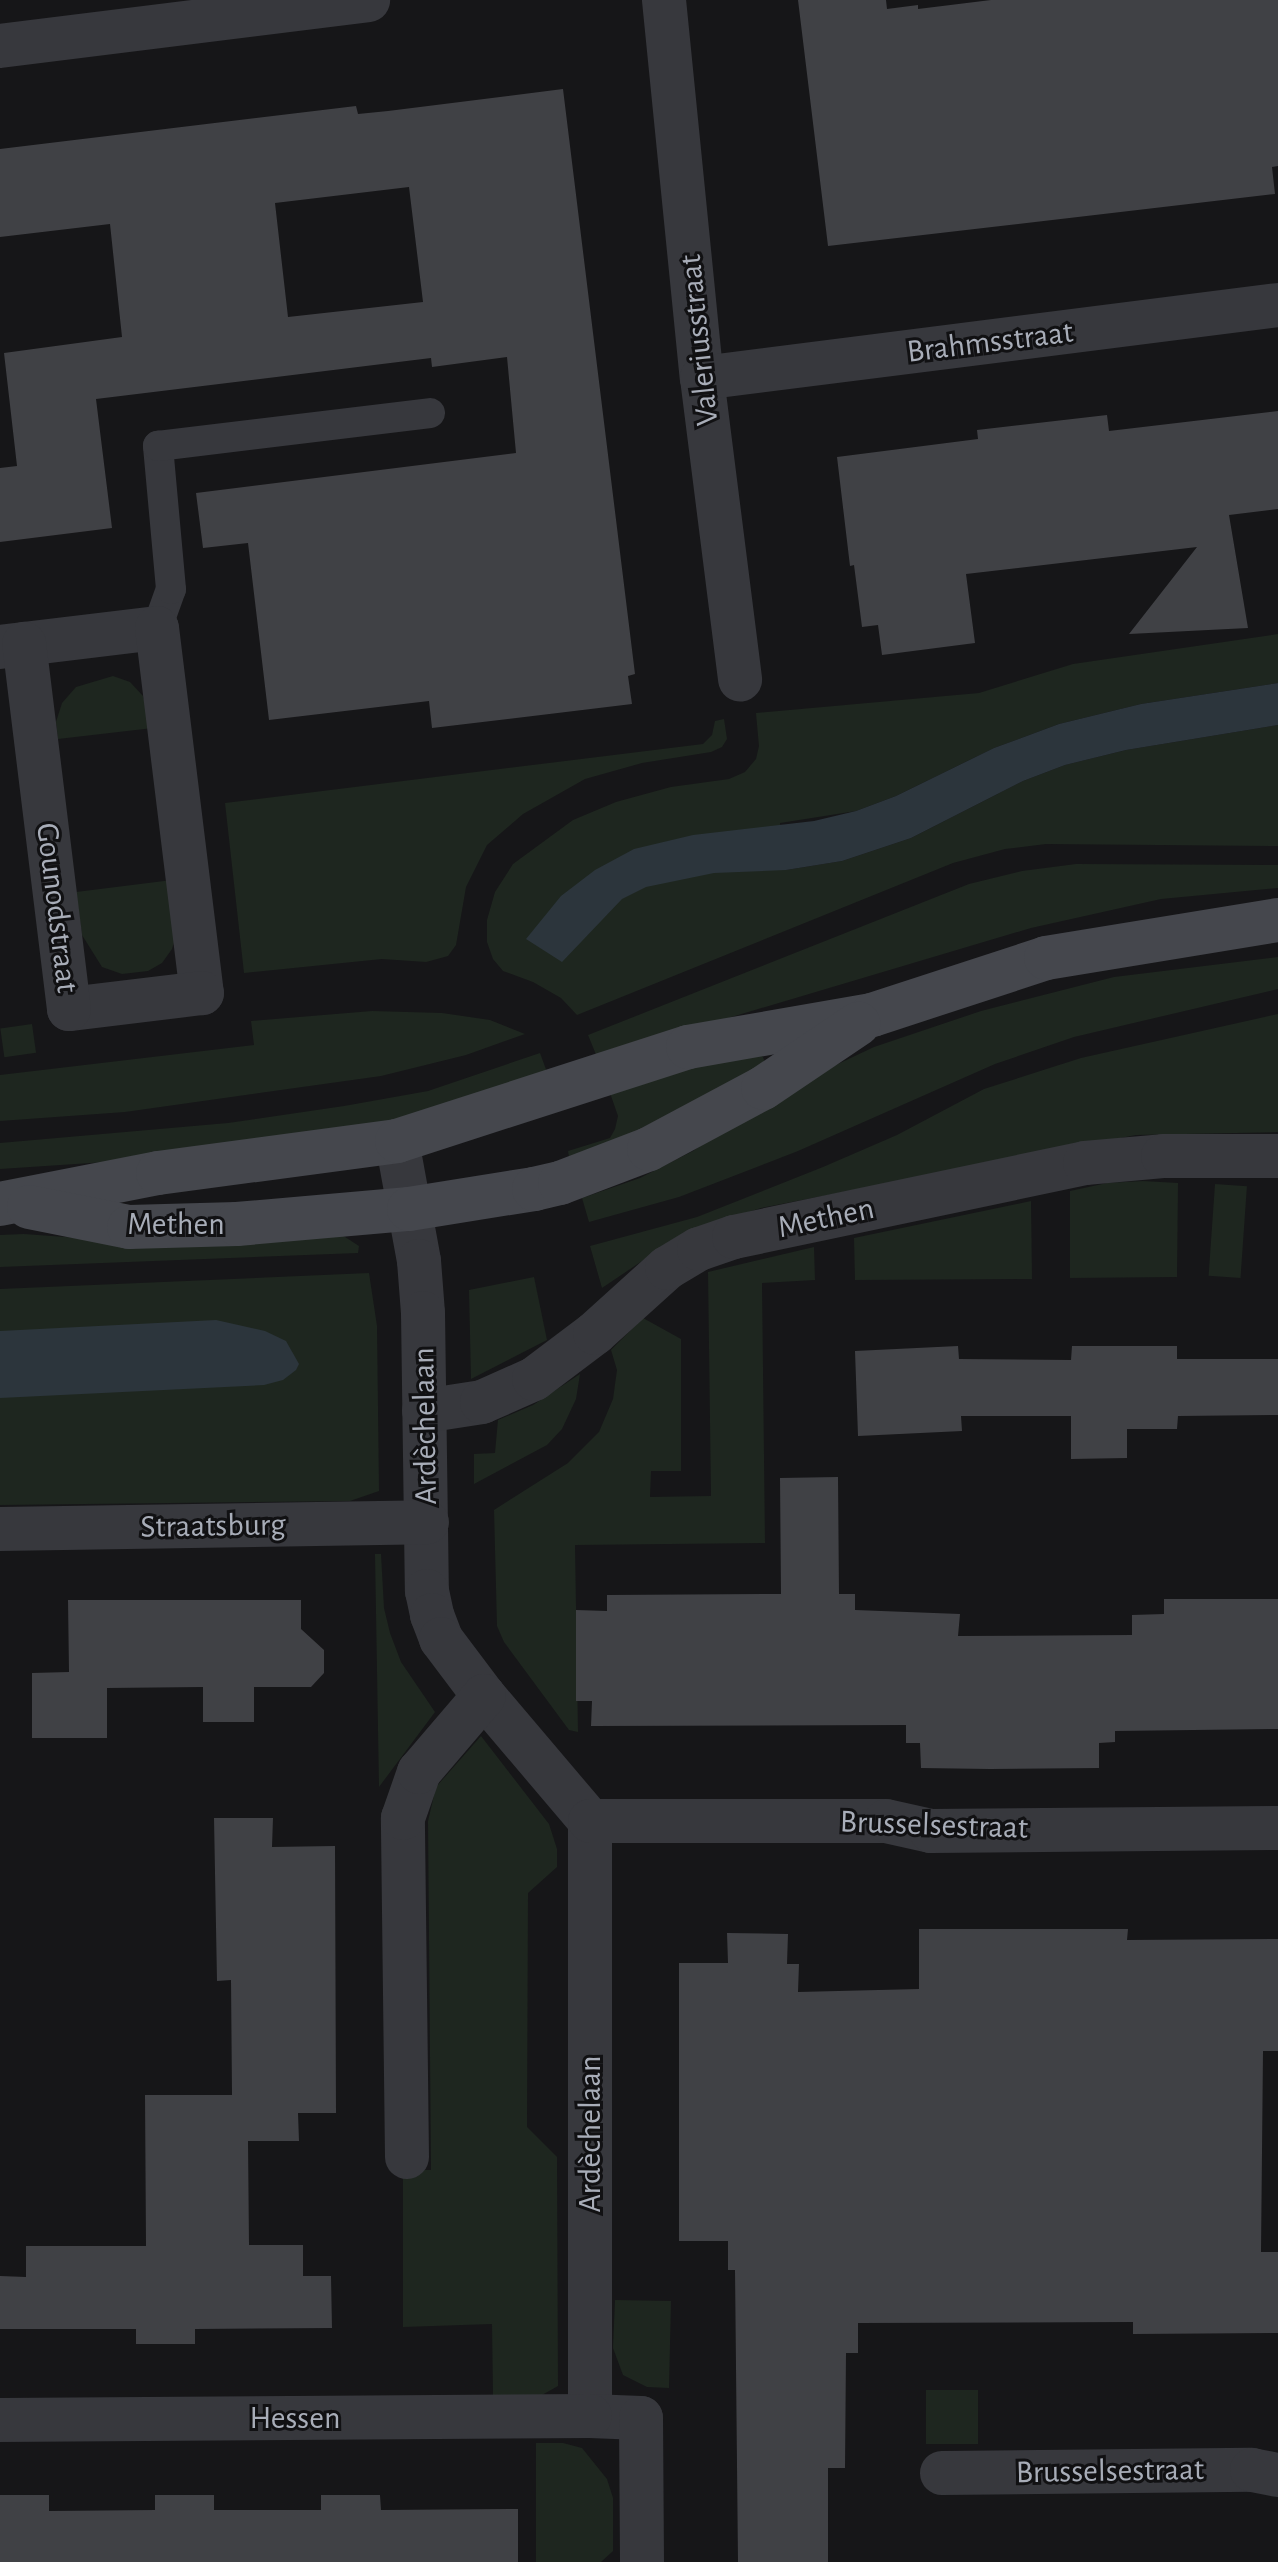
<!DOCTYPE html>
<meta charset="utf-8">
<style>
body{margin:0}
#map{position:relative;width:1278px;height:2562px;overflow:hidden;background:#161618;font-family:"Alegreya Sans",sans-serif}
div>[style]{position:absolute}
.green>*{inset:0;background:#1e261f;transform-origin:0 0}
.water>*{inset:0;background:#2c353c}
.building>*{inset:0;background:#404145}
.lane>*{height:30px;margin:-15px;padding:0 15px;transform-origin:15px;border-radius:15px;background:#37383d}
.street>*{height:44px;margin:-22px;padding:0 22px;transform-origin:22px;border-radius:22px;background:#37383d}
.secondary>*{height:44px;margin:-22px;padding:0 22px;transform-origin:22px;border-radius:22px;background:#45474d}
span{translate:-50% -50%;white-space:nowrap;text-align:center;line-height:1.15;-webkit-text-stroke:6px #111113;paint-order:stroke}
.street-label{font-size:32px;color:#a8adb8}
</style>
<div id="map">
<div class="green">
<i style="clip-path:polygon(1278px 634px,1278px 683px,1141px 704px,1059px 724px,994px 748px,896px 796px,856px 811px,780px 823px,786px 870px,842px 861px,911px 838px,1023px 781px,1065px 765px,1126px 750px,1278px 725px,1278px 846px,1046px 844px,1005px 849px,953px 863px,577px 1015px,561px 998px,533px 982px,503px 971px,493px 959px,487px 942px,487px 920px,495px 892px,513px 864px,573px 820px,616px 802px,671px 787px,729px 779px,745px 772px,756px 759px,759px 746px,756px 713px,979px 693px,1073px 664px)"></i>
<i style="clip-path:polygon(113px 676px,130px 682px,143px 696px,153px 728px,58px 739px,56px 722px,62px 703px,76px 687px)"></i>
<i style="clip-path:polygon(724px 719px,727px 739px,722px 747px,711px 752px,642px 763px,585px 779px,523px 814px,487px 845px,466px 887px,456px 945px,448px 956px,426px 962px,382px 959px,244px 973px,225px 803px,703px 744px,712px 735px,715px 721px)"></i>
<i style="clip-path:polygon(1076px 864px,1278px 865px,1278px 888px,1161px 899px,1031px 928px,597px 1057px,588px 1035px,969px 884px,1022px 871px)"></i>
<i style="clip-path:polygon(172px 880px,177px 933px,172px 949px,162px 963px,148px 971px,122px 974px,102px 967px,82px 935px,76px 892px)"></i>
<i style="clip-path:polygon(1278px 957px,1278px 989px,1074px 1037px,995px 1064px,798px 1151px,679px 1197px,589px 1222px,582px 1198px,640px 1178px,693px 1151px,744px 1115px,804px 1080px,874px 1047px,981px 1011px,1114px 977px)"></i>
<i style="clip-path:polygon(372px 1011px,442px 1013px,490px 1020px,525px 1034px,466px 1055px,381px 1076px,125px 1112px,0 1121px,0 1075px,254px 1045px,251px 1021px)"></i>
<i style="clip-path:polygon(1278px 1014px,1278px 1132px,1136px 1135px,761px 1208px,685px 1232px,602px 1288px,590px 1246px,697px 1217px,823px 1167px,897px 1135px,984px 1089px,1081px 1058px)"></i>
<i style="left:32px;top:1024px;width:29px;height:32px;rotate:82deg"></i>
<i style="clip-path:polygon(760px 1050px,765px 1062px,761px 1069px,614px 1142px,569px 1157px,568px 1151px,610px 1138px,615px 1129px,618px 1116px,609px 1090px)"></i>
<i style="clip-path:polygon(540px 1053px,548px 1075px,395px 1125px,121px 1161px,0 1169px,0 1143px,228px 1123px,344px 1106px,428px 1091px)"></i>
<i style="clip-path:polygon(1143px 1181px,1178px 1183px,1177px 1277px,1070px 1278px,1070px 1191px,1107px 1183px)"></i>
<i style="left:1215px;top:1184px;width:32px;height:92px;rotate:4deg"></i>
<i style="clip-path:polygon(1031px 1201px,1032px 1279px,855px 1280px,854px 1238px)"></i>
<i style="clip-path:polygon(24px 1234px,107px 1240px,342px 1235px,359px 1246px,358px 1253px,0 1267px,0 1235px)"></i>
<i style="clip-path:polygon(814px 1247px,815px 1280px,762px 1283px,765px 1543px,575px 1545px,578px 1732px,569px 1730px,504px 1642px,497px 1626px,494px 1510px,568px 1463px,599px 1432px,613px 1399px,617px 1370px,611px 1350px,643px 1318px,681px 1339px,681px 1471px,651px 1471px,650px 1497px,711px 1496px,708px 1272px)"></i>
<i style="clip-path:polygon(369px 1273px,377px 1326px,379px 1491px,350px 1501px,0 1505px,0 1289px)"></i>
<i style="clip-path:polygon(534px 1277px,547px 1340px,471px 1379px,469px 1290px)"></i>
<i style="clip-path:polygon(580px 1374px,576px 1399px,562px 1429px,547px 1445px,474px 1484px,474px 1454px,495px 1453px,498px 1420px,533px 1405px)"></i>
<i style="clip-path:polygon(375px 1554px,381px 1554px,384px 1608px,390px 1633px,401px 1662px,435px 1712px,379px 1787px)"></i>
<i style="clip-path:polygon(481px 1736px,549px 1824px,557px 1849px,557px 1867px,528px 1893px,527px 2127px,557px 2157px,558px 2386px,542px 2395px,493px 2395px,492px 2324px,403px 2327px,403px 2170px,431px 2170px,428px 1821px,436px 1787px)"></i>
<i style="clip-path:polygon(615px 2300px,671px 2301px,669px 2388px,647px 2387px,623px 2375px,613px 2348px)"></i>
<i style="left:926px;top:2390px;width:52px;height:54px"></i>
<i style="clip-path:polygon(536px 2443px,563px 2443px,582px 2448px,607px 2479px,613px 2498px,613px 2551px,601px 2562px,536px 2562px)"></i>
</div>
<div class="water">
<i style="clip-path:polygon(1278px 683px,1278px 725px,1126px 750px,1065px 765px,1023px 781px,911px 838px,842px 861px,786px 870px,714px 873px,646px 887px,622px 899px,562px 962px,526px 939px,561px 896px,595px 870px,634px 849px,693px 835px,814px 821px,856px 811px,896px 796px,994px 748px,1059px 724px,1141px 704px)"></i>
<i style="clip-path:polygon(216px 1320px,265px 1331px,286px 1341px,299px 1364px,296px 1370px,283px 1380px,264px 1385px,0 1398px,0 1331px)"></i>
</div>
<div class="building">
<i style="clip-path:polygon(798px 0,886px 0,887px 9px,918px 5px,918px 9px,991px 0,1278px 0,1278px 166px,1272px 167px,1275px 194px,828px 246px)"></i>
<i style="clip-path:polygon(evenodd,563px 89px,635px 674px,628px 676px,632px 704px,432px 728px,429px 701px,269px 720px,248px 543px,203px 548px,196px 493px,516px 453px,507px 357px,432px 367px,431px 358px,96px 399px,112px 528px,0 542px,0 468px,17px 466px,4px 353px,122px 337px,110px 224px,0 237px,0 149px,356px 106px,358px 114px,388px 111px,563px 89px,409px 187px,423px 302px,288px 317px,275px 203px,409px 187px)"></i>
<i style="clip-path:polygon(1278px 411px,1278px 509px,1229px 515px,1248px 628px,1129px 634px,1197px 547px,966px 574px,975px 643px,882px 655px,878px 625px,862px 627px,854px 565px,850px 566px,837px 457px,978px 439px,977px 430px,1107px 415px,1109px 431px)"></i>
<i style="clip-path:polygon(958px 1346px,959px 1359px,1071px 1360px,1072px 1346px,1177px 1346px,1177px 1359px,1278px 1359px,1278px 1415px,1178px 1416px,1177px 1429px,1127px 1429px,1127px 1458px,1071px 1459px,1071px 1416px,961px 1416px,962px 1431px,858px 1436px,855px 1351px)"></i>
<i style="clip-path:polygon(838px 1477px,839px 1594px,855px 1594px,855px 1610px,960px 1614px,958px 1636px,1132px 1635px,1132px 1615px,1164px 1614px,1164px 1599px,1278px 1599px,1278px 1729px,1115px 1731px,1115px 1742px,1099px 1743px,1099px 1768px,990px 1769px,921px 1768px,920px 1743px,906px 1743px,906px 1725px,591px 1726px,592px 1701px,576px 1701px,576px 1610px,607px 1611px,607px 1595px,781px 1594px,780px 1478px)"></i>
<i style="clip-path:polygon(68px 1600px,301px 1600px,301px 1629px,324px 1650px,324px 1673px,311px 1687px,254px 1687px,254px 1722px,203px 1722px,203px 1687px,107px 1688px,107px 1738px,32px 1738px,32px 1673px,69px 1672px)"></i>
<i style="clip-path:polygon(214px 1818px,273px 1818px,272px 1847px,335px 1846px,336px 2113px,298px 2113px,299px 2141px,248px 2141px,249px 2245px,303px 2245px,303px 2276px,331px 2276px,332px 2328px,195px 2329px,195px 2344px,136px 2344px,136px 2329px,0 2329px,0 2276px,26px 2277px,26px 2246px,146px 2246px,145px 2095px,232px 2095px,231px 1980px,217px 1981px)"></i>
<i style="clip-path:polygon(919px 1929px,1128px 1929px,1127px 1940px,1278px 1939px,1278px 2051px,1263px 2051px,1261px 2252px,1278px 2252px,1278px 2333px,1133px 2334px,1133px 2322px,858px 2323px,858px 2353px,846px 2353px,845px 2468px,828px 2468px,828px 2562px,738px 2562px,735px 2270px,728px 2270px,728px 2241px,679px 2241px,679px 1963px,728px 1963px,727px 1933px,788px 1934px,787px 1964px,799px 1964px,798px 1992px,919px 1989px)"></i>
<i style="clip-path:polygon(0 2495px,49px 2495px,49px 2511px,155px 2510px,155px 2495px,214px 2495px,214px 2510px,321px 2510px,321px 2495px,380px 2495px,381px 2510px,518px 2509px,518px 2562px,0 2562px)"></i>
</div>
<div class="lane">
<i style="left:157px;top:628px;width:41px;rotate:-70.3deg"></i>
<i style="left:171px;top:589px;width:144px;rotate:-95.2deg"></i>
<i style="left:158px;top:446px;width:274px;rotate:-6.9deg"></i>
</div>
<div class="street">
<i style="left:664px;top:0;width:380px;rotate:84.3deg"></i>
<i style="left:702px;top:378px;width:304px;rotate:82.8deg"></i>
<i style="left:0;top:46px;width:371px;rotate:-7.1deg"></i>
<i style="left:702px;top:378px;width:581px;rotate:-7.22deg"></i>
<i style="left:0;top:647px;width:158px;rotate:-6.9deg"></i>
<i style="left:157px;top:628px;width:368px;rotate:83deg"></i>
<i style="left:202px;top:993px;width:134px;rotate:173.1deg"></i>
<i style="left:69px;top:1009px;width:368px;rotate:-97deg"></i>
<i style="left:397px;top:1141px;width:122px;rotate:79.6deg"></i>
<i style="left:419px;top:1261px;width:52px;rotate:85.6deg"></i>
<i style="left:423px;top:1313px;width:278px;rotate:89.2deg"></i>
<i style="left:427px;top:1591px;width:25px;rotate:78deg"></i>
<i style="left:432px;top:1615px;width:26px;rotate:69deg"></i>
<i style="left:441px;top:1639px;width:71px;rotate:53deg"></i>
<i style="left:484px;top:1696px;width:164px;rotate:49.7deg"></i>
<i style="left:590px;top:1821px;width:595px;rotate:90deg"></i>
<i style="left:590px;top:2416px;width:51px;rotate:2.2deg"></i>
<i style="left:641px;top:2418px;width:144px;rotate:89.6deg"></i>
<i style="left:424px;top:1411px;width:59px;rotate:-8.8deg"></i>
<i style="left:482px;top:1402px;width:57px;rotate:-23.9deg"></i>
<i style="left:534px;top:1379px;width:76px;rotate:-37deg"></i>
<i style="left:595px;top:1333px;width:97px;rotate:-42.1deg"></i>
<i style="left:667px;top:1268px;width:37px;rotate:-31deg"></i>
<i style="left:699px;top:1249px;width:37px;rotate:-19deg"></i>
<i style="left:734px;top:1237px;width:359px;rotate:-11.9deg"></i>
<i style="left:1085px;top:1163px;width:78px;rotate:-5.1deg"></i>
<i style="left:1163px;top:1156px;width:115px"></i>
<i style="left:0;top:1529px;width:427px;rotate:-0.9deg"></i>
<i style="left:590px;top:1821px;width:296px"></i>
<i style="left:886px;top:1821px;width:46px;rotate:12.5deg"></i>
<i style="left:931px;top:1831px;width:347px;rotate:-0.5deg"></i>
<i style="left:407px;top:2157px;width:339px;rotate:-90.7deg"></i>
<i style="left:403px;top:1818px;width:49px;rotate:-70.8deg"></i>
<i style="left:419px;top:1772px;width:100px;rotate:-49.5deg"></i>
<i style="left:0;top:2420px;width:590px;rotate:-0.39deg"></i>
<i style="left:942px;top:2473px;width:310px;rotate:-0.6deg"></i>
<i style="left:1252px;top:2470px;width:26px;rotate:11deg"></i>
</div>
<div class="secondary">
<i style="left:0;top:1204px;width:161px;rotate:-11.1deg"></i>
<i style="left:158px;top:1173px;width:241px;rotate:-7.6deg"></i>
<i style="left:397px;top:1141px;width:306px;rotate:-17.9deg"></i>
<i style="left:688px;top:1047px;width:187px;rotate:-9.9deg"></i>
<i style="left:872px;top:1015px;width:183px;rotate:-18.1deg"></i>
<i style="left:1046px;top:958px;width:235px;rotate:-9.3deg"></i>
<i style="left:29px;top:1207px;width:102px;rotate:11.3deg"></i>
<i style="left:129px;top:1227px;width:108px;rotate:-1.6deg"></i>
<i style="left:237px;top:1224px;width:173px;rotate:-5deg"></i>
<i style="left:409px;top:1209px;width:127px;rotate:-9.1deg"></i>
<i style="left:534px;top:1189px;width:27px;rotate:-13deg"></i>
<i style="left:560px;top:1183px;width:95px;rotate:-20.9deg"></i>
<i style="left:649px;top:1149px;width:129px;rotate:-28.2deg"></i>
<i style="left:763px;top:1088px;width:115px;rotate:-34deg"></i>
</div>
<div class="street-label">
<span style="left:699px;top:340px;rotate:-96deg">Valeriusstraat</span>
<span style="left:990px;top:342px;rotate:-7deg">Brahmsstraat</span>
<span style="left:57px;top:908px;rotate:83deg">Gounodstraat</span>
<span style="left:826px;top:1218px;rotate:-12deg">Methen</span>
<span style="left:176px;top:1224px">Methen</span>
<span style="left:425px;top:1426px;rotate:-91deg">Ardèchelaan</span>
<span style="left:213px;top:1526px;rotate:-1deg">Straatsburg</span>
<span style="left:934px;top:1825px;rotate:2deg">Brusselsestraat</span>
<span style="left:590px;top:2134px;rotate:-90deg">Ardèchelaan</span>
<span style="left:295px;top:2418px">Hessen</span>
<span style="left:1110px;top:2471px;rotate:-1deg">Brusselsestraat</span>
</div>
</div>
